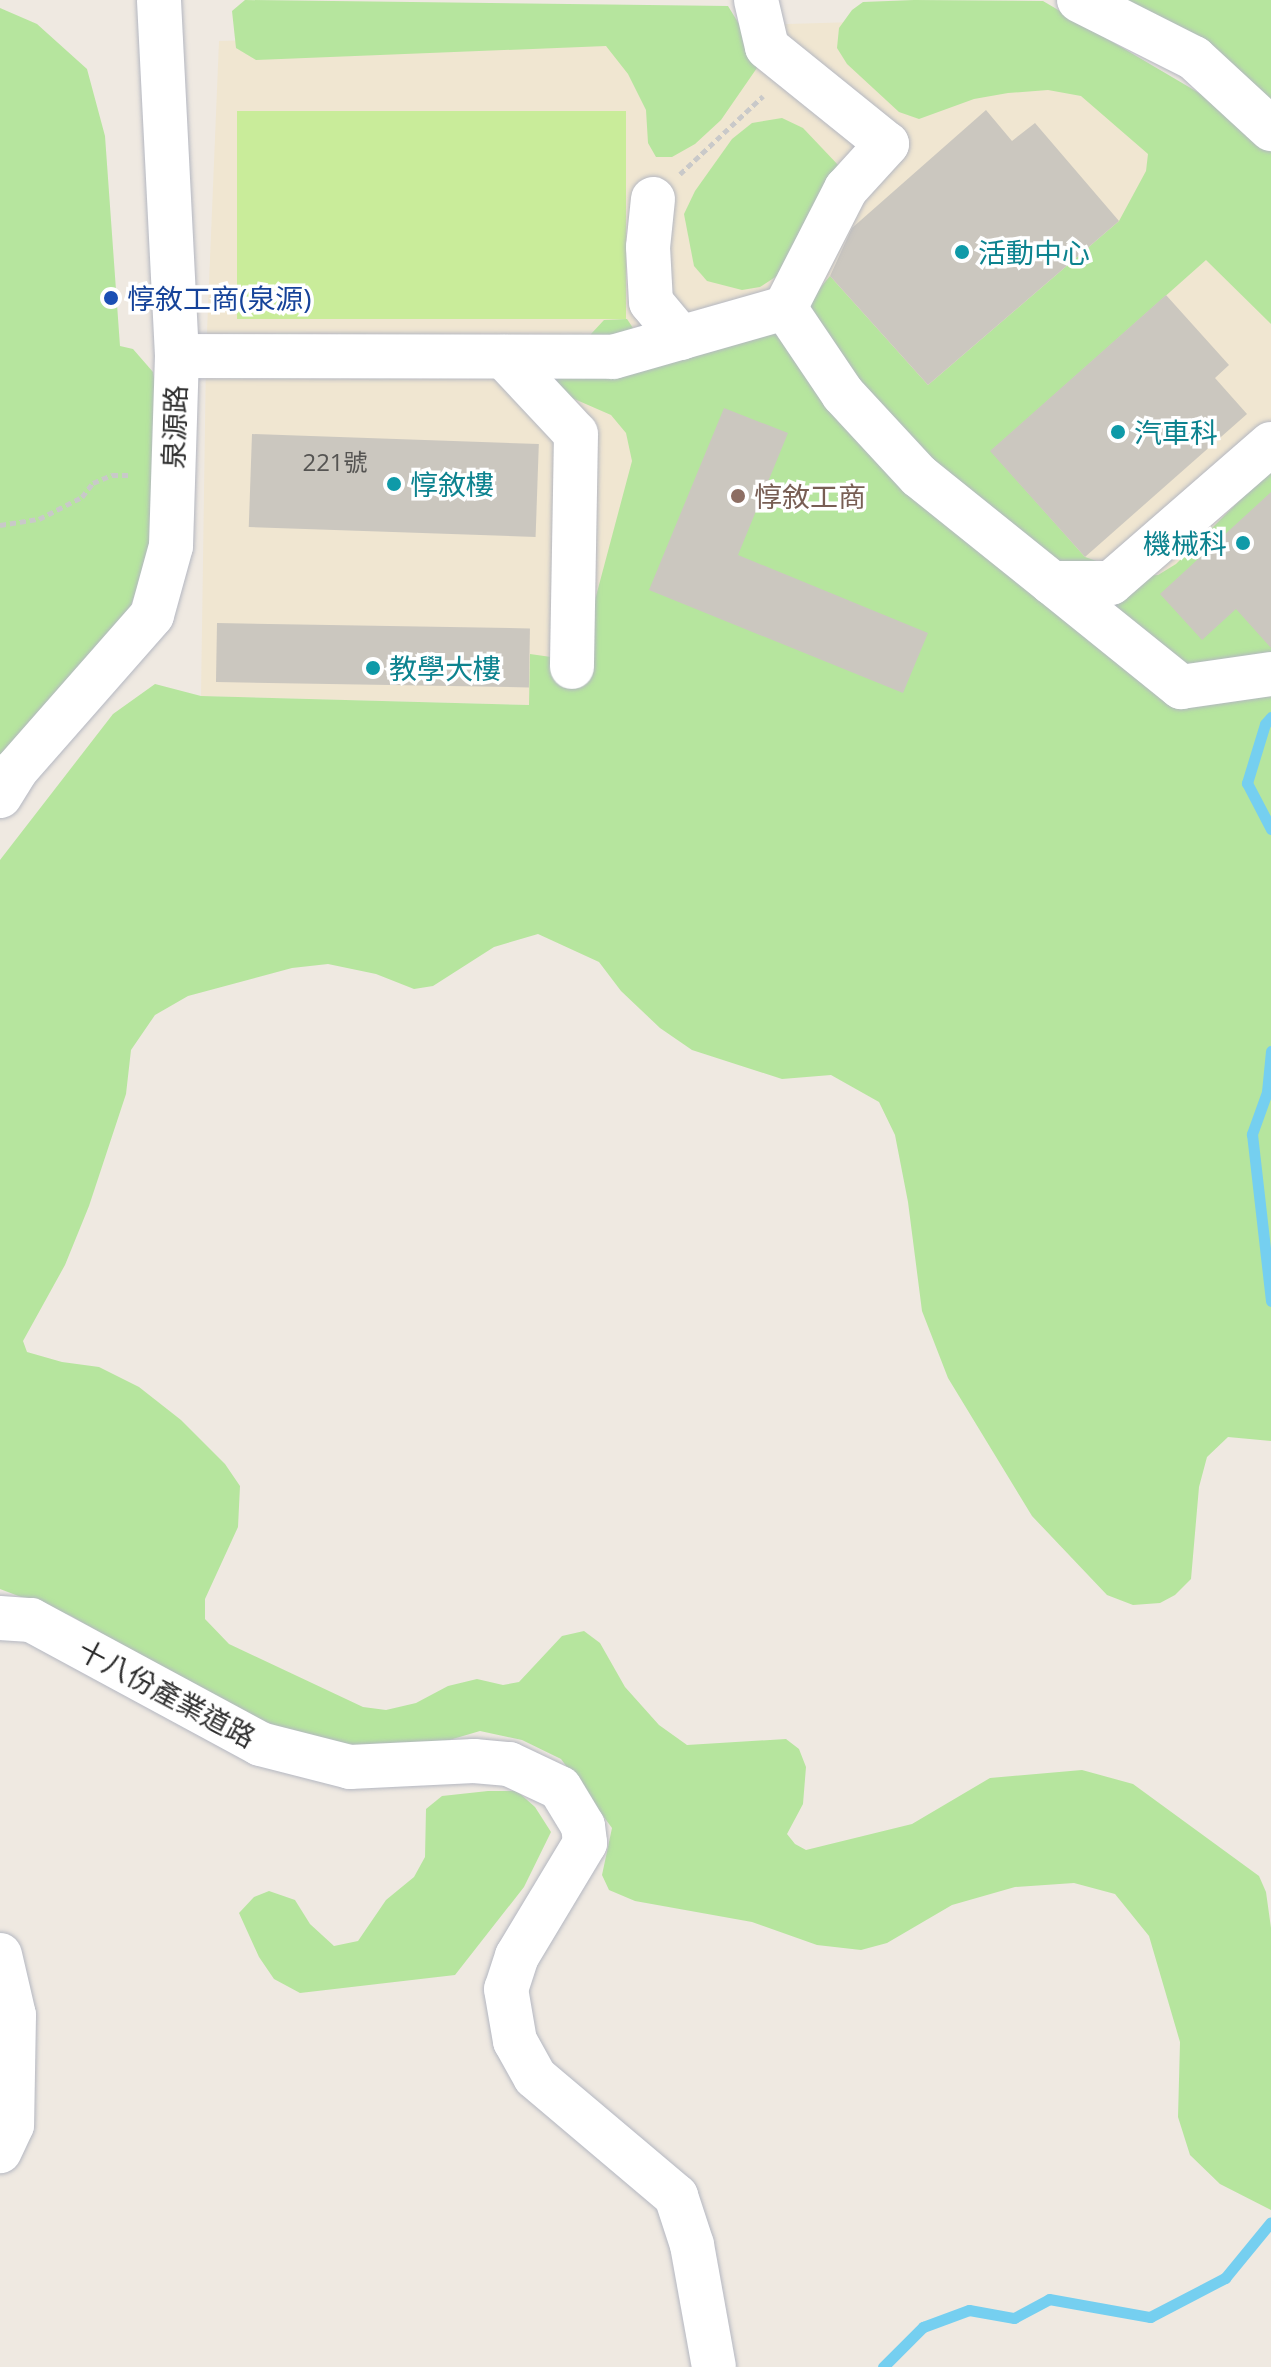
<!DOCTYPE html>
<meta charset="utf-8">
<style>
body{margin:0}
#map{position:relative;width:1271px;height:2367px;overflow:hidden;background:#efe9e1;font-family:"Open Sans","Noto Sans TC",sans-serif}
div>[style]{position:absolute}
.education>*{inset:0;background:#f0e6d1}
.green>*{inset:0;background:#b6e59e}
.pitch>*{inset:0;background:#c9ec9a;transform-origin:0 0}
.stream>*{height:11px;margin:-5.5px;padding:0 5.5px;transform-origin:5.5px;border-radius:5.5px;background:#75cff0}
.building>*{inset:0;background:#cbc7bf;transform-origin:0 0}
.path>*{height:5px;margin-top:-2.5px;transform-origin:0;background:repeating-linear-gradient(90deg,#c9c9c9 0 6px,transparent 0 10px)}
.roads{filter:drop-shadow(0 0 2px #b4b7c1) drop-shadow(0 0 2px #b4b7c1)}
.minor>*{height:44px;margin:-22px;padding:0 22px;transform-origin:22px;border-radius:22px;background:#fff}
.dots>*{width:22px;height:22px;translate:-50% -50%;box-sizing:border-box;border:4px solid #fff;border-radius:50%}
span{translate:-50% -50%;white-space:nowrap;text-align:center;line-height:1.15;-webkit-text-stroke:7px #fff;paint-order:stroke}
.number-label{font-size:24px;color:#555452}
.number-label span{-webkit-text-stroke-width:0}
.culture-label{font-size:28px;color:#0d838f}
.left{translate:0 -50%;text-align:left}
.right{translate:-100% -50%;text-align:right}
.transit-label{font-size:28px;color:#164399}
.street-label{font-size:28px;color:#2e2e2e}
.education-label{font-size:28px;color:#785e54}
</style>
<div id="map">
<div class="education">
<i style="clip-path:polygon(1027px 17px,1271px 180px,1271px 795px,529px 705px,201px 696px,206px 356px,219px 41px)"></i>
</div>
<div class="green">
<i style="clip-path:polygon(245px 0,728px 6px,752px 45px,759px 65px,721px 120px,695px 144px,672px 157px,656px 157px,648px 143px,646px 110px,628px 74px,606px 46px,256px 60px,236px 48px,232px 11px)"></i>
<i style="clip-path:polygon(914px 0,1043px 1px,1211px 100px,1271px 150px,1271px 324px,1206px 260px,991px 451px,1085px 557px,1140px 576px,1158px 575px,1176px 564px,1271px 469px,1271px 1441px,1228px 1437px,1207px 1457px,1199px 1487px,1191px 1579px,1175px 1595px,1160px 1603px,1133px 1605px,1107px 1595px,1032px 1516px,948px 1378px,922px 1311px,908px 1202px,895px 1135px,879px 1102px,831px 1075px,782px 1079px,692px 1050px,660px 1028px,621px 991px,599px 962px,538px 934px,494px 947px,433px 986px,414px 989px,376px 974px,328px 964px,292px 968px,188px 996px,155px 1015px,131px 1050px,126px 1094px,89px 1206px,65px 1265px,23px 1341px,27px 1352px,62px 1362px,99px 1367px,139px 1387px,181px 1420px,225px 1464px,240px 1486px,238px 1527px,205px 1599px,205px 1619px,229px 1644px,363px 1707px,386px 1710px,416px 1703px,448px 1686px,477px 1679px,503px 1685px,519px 1682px,562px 1636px,584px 1631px,600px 1643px,625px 1687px,659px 1725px,687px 1745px,786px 1739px,799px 1749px,806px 1767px,803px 1804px,787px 1834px,795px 1844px,806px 1850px,912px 1824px,990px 1778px,1082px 1770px,1133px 1784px,1259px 1876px,1266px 1892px,1271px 1928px,1271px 2210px,1220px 2184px,1190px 2155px,1178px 2117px,1180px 2042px,1149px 1936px,1115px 1894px,1074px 1883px,1015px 1887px,952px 1905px,887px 1943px,861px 1950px,817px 1945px,752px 1922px,635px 1901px,609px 1890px,602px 1875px,612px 1828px,561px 1759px,522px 1740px,480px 1731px,412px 1751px,318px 1743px,259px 1719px,183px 1680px,71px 1616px,0 1589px,0 860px,113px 714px,155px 684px,201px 696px,529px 705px,530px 654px,558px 658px,595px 600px,632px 461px,626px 433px,611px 415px,572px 398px,539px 378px,586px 351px,591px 334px,604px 320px,627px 319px,635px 331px,811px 299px,830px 276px,928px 385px,1119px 221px,1146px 171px,1148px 154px,1081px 96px,1048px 90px,1008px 93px,974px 99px,919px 119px,899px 112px,847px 64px,837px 48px,839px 28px,852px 10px,863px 2px)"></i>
<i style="clip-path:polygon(1094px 0,1271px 0,1271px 118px)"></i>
<i style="clip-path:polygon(0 8px,37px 24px,87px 69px,105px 136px,120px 346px,133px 349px,153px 372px,160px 415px,151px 548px,128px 614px,0 770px)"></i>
<i style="clip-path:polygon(782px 118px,803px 128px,840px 167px,780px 274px,760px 287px,742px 290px,707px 281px,694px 266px,684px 214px,695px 191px,732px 139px,752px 123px)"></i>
<i style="clip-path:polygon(488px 1791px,517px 1791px,535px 1807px,551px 1832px,524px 1887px,455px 1975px,300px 1993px,274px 1979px,259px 1957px,239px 1913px,254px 1897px,269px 1891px,295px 1900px,310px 1924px,334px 1946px,358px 1941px,386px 1900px,414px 1877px,425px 1857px,426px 1809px,442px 1796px)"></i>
</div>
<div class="pitch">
<i style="left:626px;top:111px;width:208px;height:389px;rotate:90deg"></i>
</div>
<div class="stream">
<i style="left:1271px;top:717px;width:9px;rotate:131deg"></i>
<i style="left:1265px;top:724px;width:62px;rotate:107deg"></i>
<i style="left:1247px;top:783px;width:52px;rotate:62.4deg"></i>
<i style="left:1271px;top:1051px;width:41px;rotate:95.6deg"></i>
<i style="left:1267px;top:1092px;width:45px;rotate:109.7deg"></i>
<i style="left:1252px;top:1134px;width:168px;rotate:83.5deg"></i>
<i style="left:883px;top:2367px;width:57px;rotate:-45deg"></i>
<i style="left:923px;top:2327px;width:49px;rotate:-20.3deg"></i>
<i style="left:969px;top:2310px;width:46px;rotate:10.1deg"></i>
<i style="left:1014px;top:2318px;width:40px;rotate:-28deg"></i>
<i style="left:1049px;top:2299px;width:103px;rotate:10.1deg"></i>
<i style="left:1150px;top:2317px;width:85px;rotate:-27.5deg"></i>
<i style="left:1225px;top:2278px;width:72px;rotate:-50.6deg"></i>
</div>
<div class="building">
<i style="clip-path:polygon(986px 110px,1012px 141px,1035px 123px,1119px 221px,928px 385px,830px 276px,852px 228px)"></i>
<i style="clip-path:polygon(1166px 295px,1229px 365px,1215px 378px,1247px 414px,1085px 557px,990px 451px)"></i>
<i style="clip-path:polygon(724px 408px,788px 433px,738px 555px,928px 633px,903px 693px,649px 590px)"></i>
<i style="left:252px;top:434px;width:287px;height:93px;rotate:2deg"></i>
<i style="clip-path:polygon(1271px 492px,1271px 648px,1236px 609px,1202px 640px,1160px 594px)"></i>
<i style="left:217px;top:623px;width:313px;height:59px;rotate:1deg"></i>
</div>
<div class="path">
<i style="left:680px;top:174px;width:114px;rotate:-43.2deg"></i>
<i style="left:0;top:525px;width:39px;rotate:-9deg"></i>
<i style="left:39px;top:519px;width:48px;rotate:-27.1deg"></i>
<i style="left:82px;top:497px;width:18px;rotate:-52deg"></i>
<i style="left:93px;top:483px;width:21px;rotate:-23deg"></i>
<i style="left:112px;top:475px;width:20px"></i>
</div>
<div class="roads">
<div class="minor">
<i style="left:1079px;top:0;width:129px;rotate:26.8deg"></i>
<i style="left:1194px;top:58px;width:105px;rotate:42.7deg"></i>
<i style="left:653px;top:199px;width:48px;rotate:95.9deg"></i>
<i style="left:648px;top:247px;width:55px;rotate:86.9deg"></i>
<i style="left:651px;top:302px;width:47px;rotate:50.2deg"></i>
<i style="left:785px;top:308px;width:104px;rotate:56deg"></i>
<i style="left:843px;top:394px;width:112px;rotate:47.2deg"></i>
<i style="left:919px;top:476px;width:171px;rotate:38.8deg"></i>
<i style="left:1052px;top:583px;width:59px"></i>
<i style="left:1111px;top:583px;width:212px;rotate:-41deg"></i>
<i style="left:177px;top:356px;width:436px;rotate:0.1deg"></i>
<i style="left:613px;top:357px;width:179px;rotate:-15.9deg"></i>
<i style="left:785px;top:308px;width:134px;rotate:-62.9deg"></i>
<i style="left:846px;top:189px;width:61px;rotate:-47.7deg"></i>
<i style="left:887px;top:144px;width:154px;rotate:-141.1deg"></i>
<i style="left:767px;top:47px;width:48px;rotate:-103.2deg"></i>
<i style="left:504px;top:357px;width:105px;rotate:46.9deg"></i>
<i style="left:576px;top:434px;width:233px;rotate:91deg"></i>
<i style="left:1052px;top:583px;width:166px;rotate:38.9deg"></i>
<i style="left:1181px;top:687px;width:91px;rotate:-8.2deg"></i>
<i style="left:0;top:796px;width:31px;rotate:-58deg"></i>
<i style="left:16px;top:770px;width:206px;rotate:-48.7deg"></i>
<i style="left:152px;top:615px;width:72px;rotate:-74.6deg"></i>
<i style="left:171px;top:546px;width:190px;rotate:-88.2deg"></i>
<i style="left:177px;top:356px;width:356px;rotate:-92.9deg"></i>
<i style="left:0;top:1618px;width:31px;rotate:4deg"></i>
<i style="left:31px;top:1620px;width:260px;rotate:28.4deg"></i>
<i style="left:260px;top:1744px;width:93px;rotate:14.3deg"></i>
<i style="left:350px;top:1767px;width:124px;rotate:-2.8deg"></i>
<i style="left:474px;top:1761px;width:35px;rotate:5deg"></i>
<i style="left:509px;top:1764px;width:56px;rotate:25.2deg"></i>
<i style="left:560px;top:1788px;width:44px;rotate:58.8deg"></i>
<i style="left:583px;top:1826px;width:17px;rotate:83deg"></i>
<i style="left:585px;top:1843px;width:132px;rotate:121deg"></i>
<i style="left:517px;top:1956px;width:35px;rotate:108deg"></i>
<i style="left:506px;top:1989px;width:53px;rotate:80.2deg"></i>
<i style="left:515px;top:2041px;width:41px;rotate:60.9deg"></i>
<i style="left:535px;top:2077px;width:185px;rotate:40.2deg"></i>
<i style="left:676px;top:2196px;width:52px;rotate:71.9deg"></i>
<i style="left:692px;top:2245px;width:124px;rotate:79.8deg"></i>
<i style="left:0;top:1955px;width:62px;rotate:76.9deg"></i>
<i style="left:14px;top:2015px;width:110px;rotate:91deg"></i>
<i style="left:12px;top:2125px;width:29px;rotate:115deg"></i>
</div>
</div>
<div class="dots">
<i style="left:962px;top:252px;background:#0f9aa8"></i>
<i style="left:111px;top:298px;background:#1a4fb4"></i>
<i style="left:1118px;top:432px;background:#0f9aa8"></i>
<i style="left:394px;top:484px;background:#0f9aa8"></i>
<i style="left:738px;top:496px;background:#8d6e63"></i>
<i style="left:1243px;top:543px;background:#0f9aa8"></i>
<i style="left:373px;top:668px;background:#0f9aa8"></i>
</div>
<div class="number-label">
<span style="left:335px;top:462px">221號</span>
</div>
<div class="culture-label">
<span class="left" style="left:978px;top:252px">活動中心</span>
<span class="left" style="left:1134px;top:432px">汽車科</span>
<span class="left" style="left:410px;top:484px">惇敘樓</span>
<span class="right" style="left:1227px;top:543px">機械科</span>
<span class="left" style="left:389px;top:668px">教學大樓</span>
</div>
<div class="transit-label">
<span class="left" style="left:127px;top:298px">惇敘工商(泉源)</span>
</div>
<div class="street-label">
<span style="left:174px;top:427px;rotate:-88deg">泉源路</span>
<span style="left:167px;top:1693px;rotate:28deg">十八份產業道路</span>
</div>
<div class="education-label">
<span class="left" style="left:754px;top:496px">惇敘工商</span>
</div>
</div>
